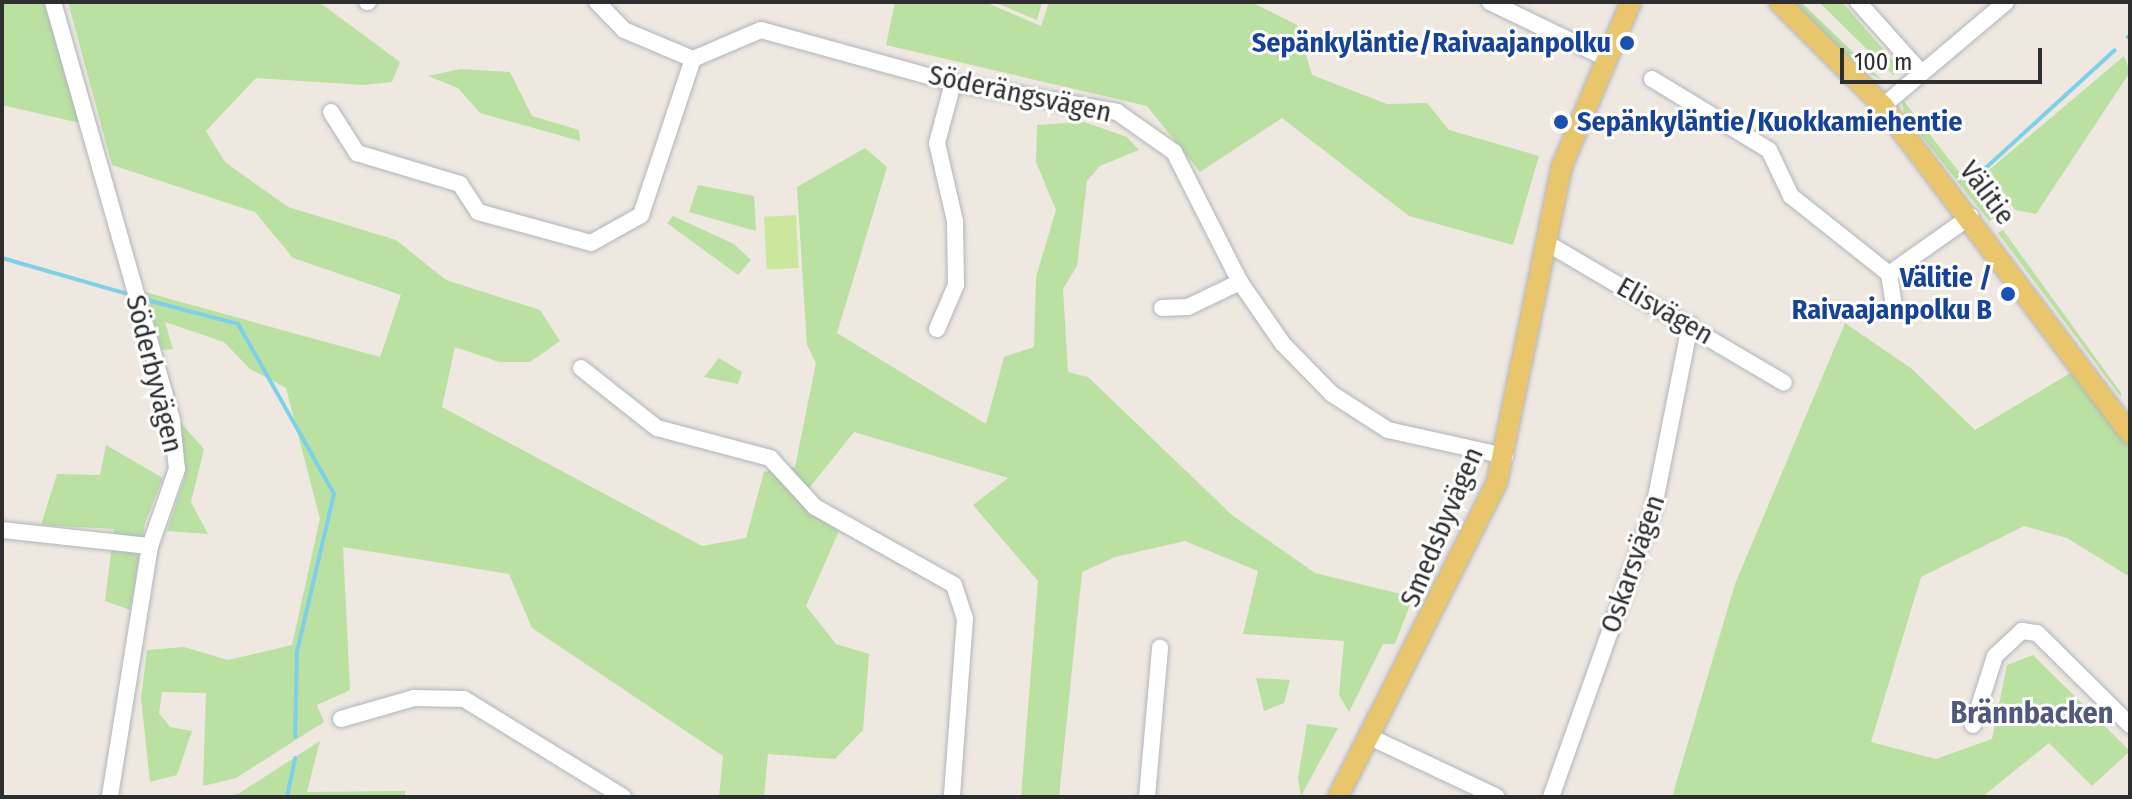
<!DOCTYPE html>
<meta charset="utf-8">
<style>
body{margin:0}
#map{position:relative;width:2132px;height:799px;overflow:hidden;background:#eee8e1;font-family:"Fira Sans Condensed",sans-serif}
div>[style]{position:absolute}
.green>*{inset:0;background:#bae0a2}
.pitch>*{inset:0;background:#cbe79e;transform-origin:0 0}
.stream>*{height:4px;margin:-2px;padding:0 2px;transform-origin:2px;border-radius:2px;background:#7cd1e8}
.roads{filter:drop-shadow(0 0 2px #b1b4bd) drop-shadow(0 0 2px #b1b4bd)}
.minor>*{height:16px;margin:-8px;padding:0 8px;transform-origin:8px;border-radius:8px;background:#fff}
.major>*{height:20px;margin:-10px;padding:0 10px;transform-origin:10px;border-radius:10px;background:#e9c56b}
.dots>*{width:22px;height:22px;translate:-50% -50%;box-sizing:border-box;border:4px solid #fff;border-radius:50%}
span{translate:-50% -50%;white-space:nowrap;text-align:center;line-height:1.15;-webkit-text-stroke:6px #fff;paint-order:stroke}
.transit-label{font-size:28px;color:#164399;font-weight:700}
.right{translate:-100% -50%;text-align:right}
.left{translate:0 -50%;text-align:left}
.street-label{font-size:28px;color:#2e2e2e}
.neighbourhood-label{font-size:30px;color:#505a7c;font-weight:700}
.frame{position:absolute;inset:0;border:4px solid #2e2e2e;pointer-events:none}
.scale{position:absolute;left:1840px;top:48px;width:202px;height:36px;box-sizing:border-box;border:4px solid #2e2e2e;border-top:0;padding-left:10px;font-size:24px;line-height:28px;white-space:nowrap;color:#2e2e2e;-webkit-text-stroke:6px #fff;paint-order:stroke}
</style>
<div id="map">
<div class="green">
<i style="clip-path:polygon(2px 2px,44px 2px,80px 123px,2px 105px)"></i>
<i style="clip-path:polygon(68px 2px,319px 2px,400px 62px,392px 82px,363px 85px,256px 78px,206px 131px,225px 162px,288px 207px,396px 240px,446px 280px,540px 310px,560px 341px,530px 362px,499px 362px,455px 347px,442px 407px,702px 546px,746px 538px,764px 472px,795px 467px,816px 363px,807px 345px,797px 187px,865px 148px,887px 167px,837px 333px,986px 424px,1004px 357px,1034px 347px,1036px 277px,1056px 210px,1036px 162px,1037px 125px,1084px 122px,1127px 137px,1139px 150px,1100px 166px,1087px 181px,1077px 266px,1063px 289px,1068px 372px,1088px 377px,1232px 515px,1315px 573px,1413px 597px,1395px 644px,1383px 644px,1349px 712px,1339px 695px,1344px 641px,1243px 634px,1258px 571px,1185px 541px,1115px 557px,1082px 572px,1059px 797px,1021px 797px,1038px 581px,973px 505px,1008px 478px,854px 432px,798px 502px,839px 531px,806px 606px,836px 644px,869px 654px,863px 730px,835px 759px,768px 754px,764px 797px,719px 797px,723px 756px,532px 628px,509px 574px,343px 547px,350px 690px,317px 705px,324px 722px,236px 778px,203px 786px,206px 693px,162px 692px,159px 713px,170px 727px,192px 731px,177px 775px,150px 782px,141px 698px,147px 650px,184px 647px,228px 660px,292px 645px,320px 519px,286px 388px,250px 369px,224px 342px,165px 322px,173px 349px,162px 350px,145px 292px,380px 357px,401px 295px,293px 258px,255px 212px,112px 165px)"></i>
<i style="clip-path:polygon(895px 2px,985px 2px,1041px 26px,1049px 2px,1251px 2px,1297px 25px,1312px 75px,1387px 104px,1427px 103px,1449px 130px,1539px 156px,1513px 245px,1409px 216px,1282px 118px,1200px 172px,1147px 106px,886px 45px)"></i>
<i style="clip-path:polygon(994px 2px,1042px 2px,1037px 20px)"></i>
<i style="clip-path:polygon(1790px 2px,1801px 2px,1882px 80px,1863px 70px)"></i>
<i style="clip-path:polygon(1819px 2px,1842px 2px,1896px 64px,1894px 76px)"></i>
<i style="clip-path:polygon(2124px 56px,2130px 72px,2036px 214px,2015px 210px,1989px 170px)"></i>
<i style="clip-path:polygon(460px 69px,510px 72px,532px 116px,579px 130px,580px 141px,480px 113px,458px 88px,428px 76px)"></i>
<i style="clip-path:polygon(1902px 99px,1995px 218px,1989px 221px,1904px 114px)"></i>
<i style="clip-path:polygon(698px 185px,754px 196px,756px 231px,689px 212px)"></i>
<i style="clip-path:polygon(673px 216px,734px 244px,751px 260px,738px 275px,667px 223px)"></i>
<i style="clip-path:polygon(2003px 230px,2121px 393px,2121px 397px,1998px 233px)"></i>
<i style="clip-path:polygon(1845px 323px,1912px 369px,1975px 430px,2072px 372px,2130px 447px,2130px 577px,2067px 538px,2024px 526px,1921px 577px,1871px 742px,1936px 759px,1992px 739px,2007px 665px,2033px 655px,2130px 751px,2092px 786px,2049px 743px,1982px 797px,1672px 797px,1735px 584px)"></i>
<i style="clip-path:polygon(719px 358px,742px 372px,738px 384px,704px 377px)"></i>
<i style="clip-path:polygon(180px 422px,204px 449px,191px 502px,208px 534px,167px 531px,184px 479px)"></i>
<i style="clip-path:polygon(106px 445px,163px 478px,145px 523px,130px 610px,105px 601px,114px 529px,41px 525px,57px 474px,100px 475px)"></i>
<i style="clip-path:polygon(1256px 678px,1290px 680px,1284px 703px,1264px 711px)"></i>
<i style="clip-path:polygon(1307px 724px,1338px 728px,1301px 796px,1298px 778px)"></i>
<i style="clip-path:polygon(320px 741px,307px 792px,405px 791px,405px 797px,215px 797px,238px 794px)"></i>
</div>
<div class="pitch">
<i style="left:796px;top:215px;width:53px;height:32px;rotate:87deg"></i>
</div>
<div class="stream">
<i style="left:2128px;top:37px;width:3px;rotate:-45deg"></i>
<i style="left:1978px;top:175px;width:185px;rotate:-42.4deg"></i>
<i style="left:2px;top:258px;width:134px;rotate:16deg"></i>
<i style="left:143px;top:299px;width:98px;rotate:14.7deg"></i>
<i style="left:238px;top:324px;width:195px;rotate:60.5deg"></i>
<i style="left:334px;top:494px;width:162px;rotate:103.2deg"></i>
<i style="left:297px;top:652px;width:85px;rotate:91.3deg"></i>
<i style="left:287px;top:797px;width:40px;rotate:-78deg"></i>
</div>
<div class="roads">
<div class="minor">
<i style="left:53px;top:2px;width:436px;rotate:74.1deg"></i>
<i style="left:172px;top:421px;width:48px;rotate:84.1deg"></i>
<i style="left:177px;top:469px;width:82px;rotate:109.3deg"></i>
<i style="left:150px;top:546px;width:254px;rotate:99.1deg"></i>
<i style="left:367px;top:2px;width:1px"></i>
<i style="left:597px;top:2px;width:39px;rotate:46deg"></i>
<i style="left:624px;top:30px;width:75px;rotate:22.8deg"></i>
<i style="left:693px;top:59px;width:74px;rotate:-23.1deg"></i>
<i style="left:761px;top:30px;width:199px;rotate:15.4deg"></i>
<i style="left:953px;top:83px;width:167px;rotate:10deg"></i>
<i style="left:1117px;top:112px;width:70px;rotate:35.1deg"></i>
<i style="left:1174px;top:152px;width:146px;rotate:63.1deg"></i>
<i style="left:1240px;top:282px;width:75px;rotate:55.3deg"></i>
<i style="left:1283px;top:344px;width:70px;rotate:45.6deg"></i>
<i style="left:1332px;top:394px;width:67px;rotate:32.7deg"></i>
<i style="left:1388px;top:430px;width:120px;rotate:12.5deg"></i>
<i style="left:1490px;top:2px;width:127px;rotate:25.8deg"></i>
<i style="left:1858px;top:2px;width:93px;rotate:48.1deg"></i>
<i style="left:1652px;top:79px;width:137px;rotate:31.3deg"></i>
<i style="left:1769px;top:150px;width:51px;rotate:64.4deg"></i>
<i style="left:1791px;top:196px;width:125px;rotate:38.5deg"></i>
<i style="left:1889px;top:274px;width:100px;rotate:-35.3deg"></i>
<i style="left:1883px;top:106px;width:161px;rotate:-40.2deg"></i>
<i style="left:331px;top:112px;width:49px;rotate:57.6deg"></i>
<i style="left:357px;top:153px;width:108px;rotate:16.8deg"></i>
<i style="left:460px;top:184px;width:33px;rotate:57deg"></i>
<i style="left:478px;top:212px;width:117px;rotate:15.3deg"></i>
<i style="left:591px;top:243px;width:57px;rotate:-29.2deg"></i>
<i style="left:641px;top:215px;width:164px;rotate:-71.6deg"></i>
<i style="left:1545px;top:242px;width:277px;rotate:30.5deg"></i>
<i style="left:1889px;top:274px;width:36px;rotate:81deg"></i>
<i style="left:1162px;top:308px;width:26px;rotate:-2deg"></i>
<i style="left:1188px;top:307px;width:58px;rotate:-25.7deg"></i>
<i style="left:937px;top:329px;width:48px;rotate:-66.6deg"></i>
<i style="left:956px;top:285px;width:64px;rotate:-90.9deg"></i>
<i style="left:955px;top:221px;width:80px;rotate:-103deg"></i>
<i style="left:937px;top:143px;width:62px;rotate:-75.1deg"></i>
<i style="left:581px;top:368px;width:97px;rotate:38.3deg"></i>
<i style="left:657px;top:428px;width:117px;rotate:14.9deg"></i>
<i style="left:770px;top:458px;width:67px;rotate:47.4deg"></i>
<i style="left:815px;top:507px;width:159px;rotate:29.3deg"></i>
<i style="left:954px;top:585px;width:35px;rotate:72deg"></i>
<i style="left:965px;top:618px;width:179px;rotate:94.2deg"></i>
<i style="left:2px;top:530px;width:149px;rotate:6.2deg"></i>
<i style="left:341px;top:719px;width:76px;rotate:-16deg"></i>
<i style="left:414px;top:698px;width:50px;rotate:1.1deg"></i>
<i style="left:464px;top:699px;width:187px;rotate:31.6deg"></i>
<i style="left:1973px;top:725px;width:72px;rotate:-72.3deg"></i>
<i style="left:1995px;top:656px;width:37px;rotate:-43deg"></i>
<i style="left:2022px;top:631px;width:15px;rotate:8deg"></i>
<i style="left:2037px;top:633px;width:131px;rotate:44.7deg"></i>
<i style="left:1370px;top:737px;width:140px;rotate:25.3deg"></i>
<i style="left:1147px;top:797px;width:150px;rotate:-85deg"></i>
<i style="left:1551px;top:797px;width:308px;rotate:-70.4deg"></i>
<i style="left:1654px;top:507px;width:186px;rotate:-78.8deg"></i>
</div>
<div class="major">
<i style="left:1779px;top:2px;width:147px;rotate:45deg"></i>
<i style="left:1883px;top:106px;width:411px;rotate:53deg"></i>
<i style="left:1338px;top:797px;width:353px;rotate:-63.2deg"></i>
<i style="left:1497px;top:482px;width:323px;rotate:-78.4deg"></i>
<i style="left:1562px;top:166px;width:178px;rotate:-67.2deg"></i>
</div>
</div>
<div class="dots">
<i style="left:1627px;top:43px;background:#1a4fb4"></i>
<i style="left:1561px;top:122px;background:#1a4fb4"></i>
<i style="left:2008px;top:294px;background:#1a4fb4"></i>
</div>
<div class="transit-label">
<span class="right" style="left:1611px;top:43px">Sepänkyläntie/Raivaajanpolku</span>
<span class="left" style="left:1577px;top:122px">Sepänkyläntie/Kuokkamiehentie</span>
<span class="right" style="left:1992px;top:294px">Välitie /<br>Raivaajanpolku B</span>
</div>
<div class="street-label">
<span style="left:1020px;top:94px;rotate:12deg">Söderängsvägen</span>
<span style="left:1987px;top:193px;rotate:53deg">Välitie</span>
<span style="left:1665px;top:311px;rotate:30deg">Elisvägen</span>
<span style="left:154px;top:374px;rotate:76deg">Söderbyvägen</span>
<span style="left:1442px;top:527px;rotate:-67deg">Smedsbyvägen</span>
<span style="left:1633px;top:564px;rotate:-71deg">Oskarsvägen</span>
</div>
<div class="neighbourhood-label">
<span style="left:2032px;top:713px">Brännbacken</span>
</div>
<div class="frame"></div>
<div class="scale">100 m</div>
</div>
